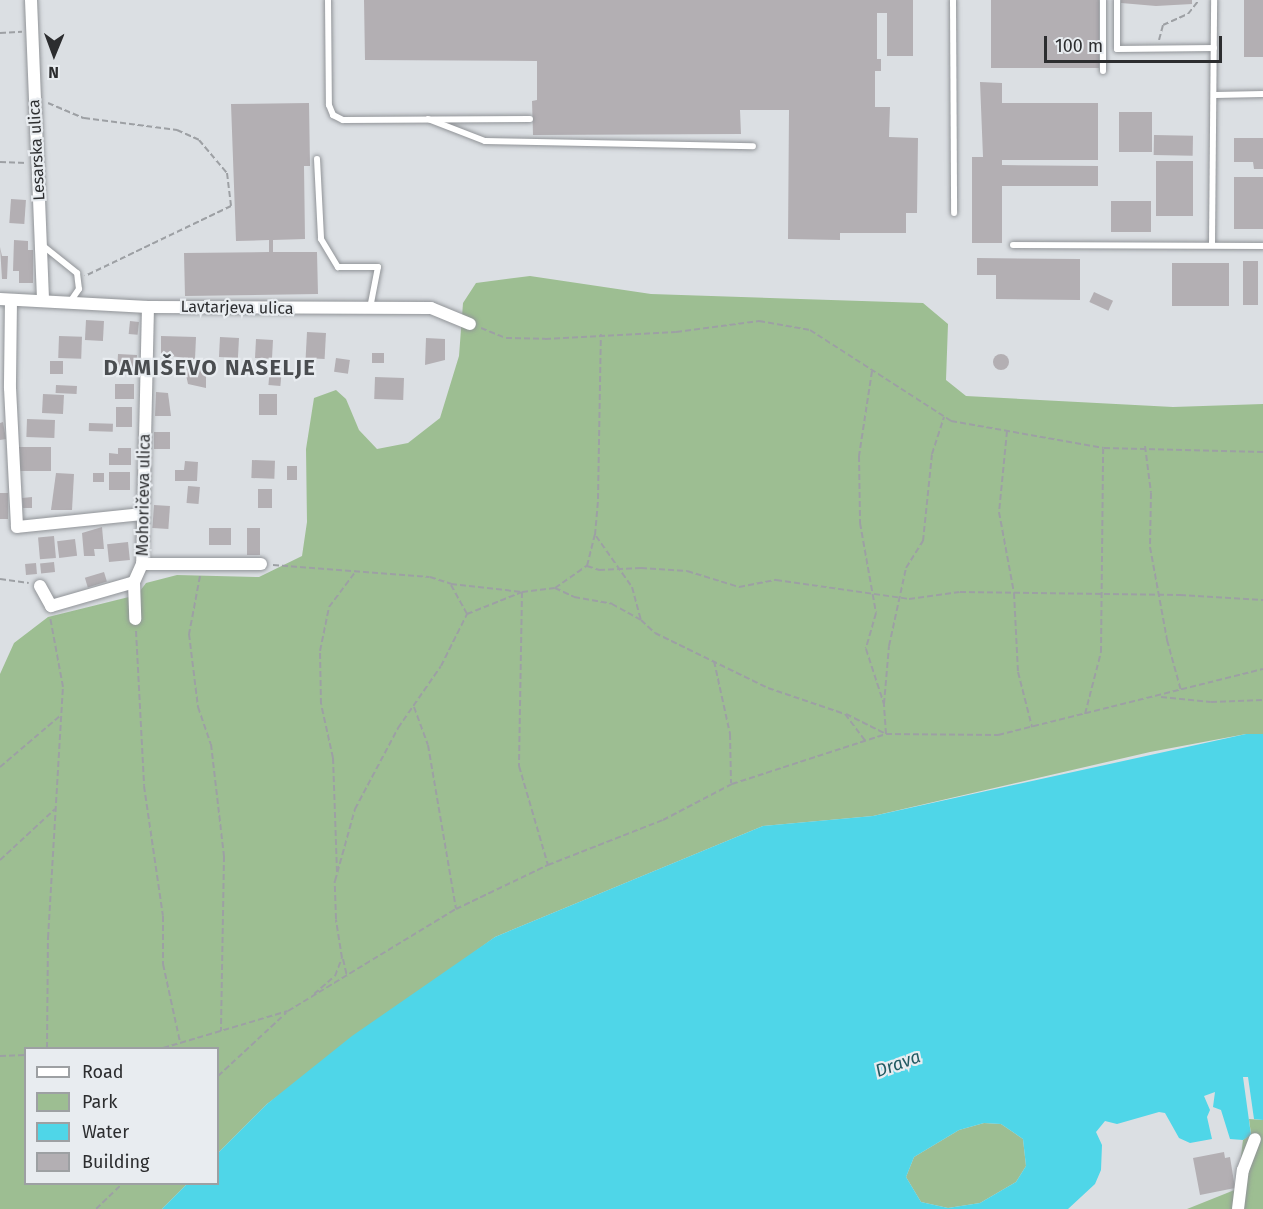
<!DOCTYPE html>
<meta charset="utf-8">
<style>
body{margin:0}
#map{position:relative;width:1263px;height:1209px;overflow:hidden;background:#dbdfe3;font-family:"Fira Sans",sans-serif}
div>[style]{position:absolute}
.green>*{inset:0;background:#9dbe92}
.water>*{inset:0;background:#4fd6e8}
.building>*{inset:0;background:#b3afb3;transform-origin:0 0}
.round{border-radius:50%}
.path>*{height:2px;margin-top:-1px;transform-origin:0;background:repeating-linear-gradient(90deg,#9da0a4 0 6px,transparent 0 9px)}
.roads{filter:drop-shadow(0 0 2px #909397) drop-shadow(0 0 2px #909397)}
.service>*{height:6px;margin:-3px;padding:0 3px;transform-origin:3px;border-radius:3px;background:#fff}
.minor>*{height:12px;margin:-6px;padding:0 6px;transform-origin:6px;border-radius:6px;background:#fff}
span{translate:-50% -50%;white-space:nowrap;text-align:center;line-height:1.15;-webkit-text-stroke:4.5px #e8ecf0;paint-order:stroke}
.street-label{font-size:16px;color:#2c2d2f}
.water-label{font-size:18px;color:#225a62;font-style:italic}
.district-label{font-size:22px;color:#4a4d50;font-weight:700;letter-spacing:1.5px}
.legend{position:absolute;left:24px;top:1047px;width:195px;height:138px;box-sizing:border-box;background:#e8ecf0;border:2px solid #9da0a3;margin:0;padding:8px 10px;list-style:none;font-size:18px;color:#2c2d2f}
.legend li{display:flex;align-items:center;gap:12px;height:30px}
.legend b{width:30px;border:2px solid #9da0a3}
.north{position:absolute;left:24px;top:24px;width:60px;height:60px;-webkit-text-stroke:4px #e8ecf0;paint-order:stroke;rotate:181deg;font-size:16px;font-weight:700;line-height:24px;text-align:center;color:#2c2d2f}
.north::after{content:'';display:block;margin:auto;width:21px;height:27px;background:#2c2d2f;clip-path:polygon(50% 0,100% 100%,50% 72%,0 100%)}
.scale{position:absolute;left:1044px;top:36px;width:178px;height:27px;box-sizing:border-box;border:3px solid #2c2d2f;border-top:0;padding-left:8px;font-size:18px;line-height:21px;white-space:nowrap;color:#2c2d2f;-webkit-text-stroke:4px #e8ecf0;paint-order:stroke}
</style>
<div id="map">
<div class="green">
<i style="clip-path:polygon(530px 276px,651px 294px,923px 303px,948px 324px,946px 380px,966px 396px,1173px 407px,1263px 404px,1263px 734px,1246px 734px,1150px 752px,873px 816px,763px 826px,495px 937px,267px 1104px,218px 1153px,218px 1048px,26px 1048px,26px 1184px,187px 1184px,162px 1209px,0 1209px,0 674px,14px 643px,48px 617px,137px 595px,146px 583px,177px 575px,259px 577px,302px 556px,307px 522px,306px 449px,314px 398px,336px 390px,346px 399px,359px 430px,377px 449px,408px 443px,440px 418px,459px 356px,463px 303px,476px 283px)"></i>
<i style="clip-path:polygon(1249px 1119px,1263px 1120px,1263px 1209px,1187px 1209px,1237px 1189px,1243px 1140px,1251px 1134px)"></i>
<i style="clip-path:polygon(984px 1123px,1001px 1124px,1023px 1139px,1026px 1166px,1016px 1182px,980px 1203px,948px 1208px,921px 1202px,906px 1177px,914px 1157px,959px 1130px)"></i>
</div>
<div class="water">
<i style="clip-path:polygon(evenodd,1246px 734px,1263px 734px,1263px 1120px,1254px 1119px,1248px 1077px,1243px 1077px,1251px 1135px,1243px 1140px,1230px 1139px,1221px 1110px,1213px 1107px,1215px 1092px,1204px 1096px,1210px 1110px,1207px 1117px,1212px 1139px,1190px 1143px,1179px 1138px,1165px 1113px,1159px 1112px,1117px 1124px,1105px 1121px,1096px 1132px,1102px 1145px,1101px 1170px,1095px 1184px,1068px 1209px,162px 1209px,187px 1184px,218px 1184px,218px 1153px,267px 1104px,352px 1036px,495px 937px,763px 826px,873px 816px,1246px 734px,984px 1123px,1001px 1124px,1023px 1139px,1026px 1166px,1016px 1182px,980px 1203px,948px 1208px,921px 1202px,906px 1177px,914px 1157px,959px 1130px,984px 1123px)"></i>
</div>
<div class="building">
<i style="clip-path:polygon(364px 0,913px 0,913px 56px,887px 56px,887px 13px,877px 13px,877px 59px,881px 59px,881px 71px,875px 71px,875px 107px,890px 107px,889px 137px,918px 138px,917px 213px,906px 213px,906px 233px,840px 233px,840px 240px,788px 239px,789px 110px,740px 110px,741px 134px,533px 135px,532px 101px,537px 100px,537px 61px,365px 60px)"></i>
<i style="left:991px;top:0;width:108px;height:68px"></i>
<i style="clip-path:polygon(1121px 0,1192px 0,1192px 4px,1156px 6px,1121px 3px)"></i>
<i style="left:1244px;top:0;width:19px;height:57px"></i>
<i style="clip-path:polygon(980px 82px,1002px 83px,1002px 103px,1098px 103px,1098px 160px,1002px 160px,1002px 165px,1098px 166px,1098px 186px,1002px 186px,1002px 243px,972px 243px,972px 157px,983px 157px)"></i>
<i style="clip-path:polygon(309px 103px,310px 166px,304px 166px,305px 239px,273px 240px,273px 252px,317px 252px,318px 294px,185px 296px,184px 253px,269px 252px,269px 240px,236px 241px,231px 104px)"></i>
<i style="left:1119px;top:112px;width:33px;height:40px"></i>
<i style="left:1154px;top:135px;width:39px;height:20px;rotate:1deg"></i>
<i style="clip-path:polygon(1234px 138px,1263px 138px,1263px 169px,1254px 169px,1253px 162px,1234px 162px)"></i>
<i style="left:1156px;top:161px;width:37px;height:55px"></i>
<i style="left:1234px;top:177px;width:29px;height:52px"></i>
<i style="left:11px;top:199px;width:15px;height:24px;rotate:4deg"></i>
<i style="left:1111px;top:201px;width:40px;height:31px"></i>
<i style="clip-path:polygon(14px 240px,28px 241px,28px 250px,33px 250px,33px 283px,19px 283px,19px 271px,13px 271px)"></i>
<i style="clip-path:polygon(0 247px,2px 256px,8px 256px,7px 279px,2px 279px)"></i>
<i style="clip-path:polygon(977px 258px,1080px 259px,1080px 300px,996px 299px,996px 275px,977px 275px)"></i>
<i style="left:1243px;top:261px;width:15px;height:44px"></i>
<i style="left:1172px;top:263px;width:57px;height:43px"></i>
<i style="left:1094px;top:292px;width:21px;height:11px;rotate:25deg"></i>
<i style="left:86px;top:320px;width:18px;height:20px;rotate:3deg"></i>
<i style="left:130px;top:321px;width:9px;height:13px;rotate:6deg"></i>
<i style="left:307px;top:332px;width:19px;height:26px;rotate:3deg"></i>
<i style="left:59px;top:336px;width:23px;height:22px;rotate:2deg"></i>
<i style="clip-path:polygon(161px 336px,196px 337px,195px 359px,161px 355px)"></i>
<i style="left:220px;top:337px;width:19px;height:20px;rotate:3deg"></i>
<i style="clip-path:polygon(426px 338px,445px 339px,445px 360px,425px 365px)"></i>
<i style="left:256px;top:339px;width:17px;height:19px;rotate:3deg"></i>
<i style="left:372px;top:353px;width:12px;height:10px"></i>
<i class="round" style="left:993px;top:354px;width:16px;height:16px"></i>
<i style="left:118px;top:354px;width:19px;height:17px;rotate:3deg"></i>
<i style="left:336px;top:358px;width:14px;height:14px;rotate:8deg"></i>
<i style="left:50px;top:361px;width:13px;height:13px"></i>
<i style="clip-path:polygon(189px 362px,206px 362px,206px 388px,188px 384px,184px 366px,189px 367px)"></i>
<i style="left:270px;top:367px;width:12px;height:18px;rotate:5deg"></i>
<i style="left:375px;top:377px;width:29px;height:22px;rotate:2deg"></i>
<i style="left:115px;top:384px;width:19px;height:15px"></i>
<i style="left:56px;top:385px;width:21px;height:8px;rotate:3deg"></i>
<i style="clip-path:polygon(156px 392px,168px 393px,171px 416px,155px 416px)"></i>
<i style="left:43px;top:394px;width:21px;height:19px;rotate:3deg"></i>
<i style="left:259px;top:394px;width:18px;height:21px"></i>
<i style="left:116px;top:407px;width:16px;height:20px"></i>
<i style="left:27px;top:419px;width:28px;height:18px;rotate:2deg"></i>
<i style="clip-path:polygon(3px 422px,6px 439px,0 440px,0 423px)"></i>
<i style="left:89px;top:423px;width:24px;height:8px;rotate:2deg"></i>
<i style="left:154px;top:432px;width:16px;height:17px"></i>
<i style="left:17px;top:447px;width:34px;height:24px"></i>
<i style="clip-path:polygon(118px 448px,131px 448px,131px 465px,109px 465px,109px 453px,118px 454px)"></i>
<i style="left:252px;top:460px;width:23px;height:18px;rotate:2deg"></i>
<i style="clip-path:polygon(185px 461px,198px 462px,197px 481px,175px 481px,175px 470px,184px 470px)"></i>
<i style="left:287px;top:466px;width:10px;height:14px"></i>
<i style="left:109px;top:472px;width:21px;height:18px"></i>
<i style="clip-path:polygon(56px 473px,74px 474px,72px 510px,51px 510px)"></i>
<i style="left:93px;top:473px;width:11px;height:9px"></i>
<i style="left:188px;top:486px;width:12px;height:17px;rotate:5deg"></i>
<i style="left:258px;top:489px;width:14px;height:19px"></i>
<i style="left:0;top:493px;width:8px;height:26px"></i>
<i style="clip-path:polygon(32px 497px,32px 508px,23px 508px,22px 498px)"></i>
<i style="left:154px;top:505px;width:16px;height:23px;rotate:4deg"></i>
<i style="clip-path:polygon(102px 527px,104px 549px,94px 549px,95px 556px,84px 556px,82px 533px)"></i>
<i style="left:209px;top:528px;width:22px;height:17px"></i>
<i style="left:247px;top:528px;width:13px;height:27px"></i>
<i style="left:54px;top:536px;width:22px;height:16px;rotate:85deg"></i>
<i style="left:75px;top:539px;width:17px;height:18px;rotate:83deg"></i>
<i style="left:128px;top:542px;width:18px;height:21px;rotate:84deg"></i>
<i style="left:54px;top:562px;width:10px;height:14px;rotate:84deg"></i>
<i style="left:36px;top:563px;width:11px;height:11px;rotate:85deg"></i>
<i style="left:104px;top:572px;width:10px;height:20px;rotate:73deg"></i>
<i style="clip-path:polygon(1224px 1152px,1225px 1158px,1230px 1157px,1235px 1188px,1200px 1195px,1193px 1158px)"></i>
</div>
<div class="path">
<i style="left:0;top:33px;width:22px;rotate:-3deg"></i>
<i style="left:1159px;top:40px;width:16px;rotate:-75deg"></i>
<i style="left:1163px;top:25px;width:27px;rotate:-24deg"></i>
<i style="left:1188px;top:14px;width:18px;rotate:-52deg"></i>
<i style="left:48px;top:103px;width:39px;rotate:23deg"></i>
<i style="left:84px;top:118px;width:94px;rotate:7.4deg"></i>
<i style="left:177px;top:130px;width:24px;rotate:24deg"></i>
<i style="left:199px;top:140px;width:43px;rotate:49.7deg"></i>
<i style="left:227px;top:173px;width:33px;rotate:83deg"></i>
<i style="left:231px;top:206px;width:162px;rotate:154.4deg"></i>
<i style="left:0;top:162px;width:27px;rotate:2deg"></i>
<i style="left:481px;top:328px;width:27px;rotate:22deg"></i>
<i style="left:506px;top:338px;width:39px;rotate:1deg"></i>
<i style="left:545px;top:339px;width:131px;rotate:-3.1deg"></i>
<i style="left:676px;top:332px;width:84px;rotate:-7.5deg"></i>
<i style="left:759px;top:321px;width:52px;rotate:10deg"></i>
<i style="left:810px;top:330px;width:168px;rotate:32.8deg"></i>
<i style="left:951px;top:421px;width:155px;rotate:10deg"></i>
<i style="left:1104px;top:448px;width:159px;rotate:1.4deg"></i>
<i style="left:872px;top:371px;width:86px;rotate:98.7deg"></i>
<i style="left:859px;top:456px;width:67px;rotate:89.1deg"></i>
<i style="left:860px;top:523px;width:91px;rotate:79.9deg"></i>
<i style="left:876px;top:613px;width:37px;rotate:106deg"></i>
<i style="left:866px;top:649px;width:58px;rotate:71.9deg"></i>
<i style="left:1007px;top:431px;width:81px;rotate:95.6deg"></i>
<i style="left:999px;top:512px;width:82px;rotate:79.5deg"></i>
<i style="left:1014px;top:593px;width:79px;rotate:87.1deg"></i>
<i style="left:1018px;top:672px;width:57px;rotate:75.7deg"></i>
<i style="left:1145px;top:446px;width:47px;rotate:82.7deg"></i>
<i style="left:1151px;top:493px;width:54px;rotate:91.1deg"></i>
<i style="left:1150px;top:547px;width:95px;rotate:79.6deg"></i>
<i style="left:1167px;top:640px;width:53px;rotate:74.6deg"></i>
<i style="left:596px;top:536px;width:62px;rotate:54.8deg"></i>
<i style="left:632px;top:587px;width:34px;rotate:75deg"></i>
<i style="left:641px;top:620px;width:19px;rotate:43deg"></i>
<i style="left:655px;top:633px;width:126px;rotate:26deg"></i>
<i style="left:768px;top:688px;width:81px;rotate:18.7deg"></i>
<i style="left:845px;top:714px;width:35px;rotate:53deg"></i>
<i style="left:273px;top:565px;width:157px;rotate:4.4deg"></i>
<i style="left:430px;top:577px;width:22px;rotate:18deg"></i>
<i style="left:451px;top:584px;width:71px;rotate:6.4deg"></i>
<i style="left:522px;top:592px;width:33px;rotate:-7deg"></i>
<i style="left:555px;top:588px;width:39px;rotate:-35deg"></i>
<i style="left:587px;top:566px;width:32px;rotate:-76deg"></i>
<i style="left:595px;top:535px;width:36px;rotate:-85deg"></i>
<i style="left:598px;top:499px;width:165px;rotate:-89deg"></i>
<i style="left:587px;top:566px;width:13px;rotate:18deg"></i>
<i style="left:599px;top:570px;width:42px;rotate:-2.7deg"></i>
<i style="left:641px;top:568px;width:46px;rotate:3.7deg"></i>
<i style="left:687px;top:571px;width:54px;rotate:17.1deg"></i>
<i style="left:739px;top:587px;width:38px;rotate:-11deg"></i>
<i style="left:776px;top:580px;width:134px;rotate:8.1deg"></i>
<i style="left:909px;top:599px;width:51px;rotate:-7.8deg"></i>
<i style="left:960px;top:592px;width:220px;rotate:0.8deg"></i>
<i style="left:1180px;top:595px;width:83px;rotate:3.4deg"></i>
<i style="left:200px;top:576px;width:59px;rotate:100.7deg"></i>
<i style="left:189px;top:634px;width:74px;rotate:83deg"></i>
<i style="left:198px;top:707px;width:39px;rotate:71deg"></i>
<i style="left:211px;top:744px;width:113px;rotate:83.4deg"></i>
<i style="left:224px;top:856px;width:175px;rotate:91deg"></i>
<i style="left:0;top:579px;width:29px;rotate:8deg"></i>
<i style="left:451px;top:585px;width:33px;rotate:61deg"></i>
<i style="left:555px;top:588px;width:21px;rotate:25deg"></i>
<i style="left:574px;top:597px;width:39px;rotate:10deg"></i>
<i style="left:612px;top:604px;width:33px;rotate:29deg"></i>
<i style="left:136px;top:631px;width:155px;rotate:87deg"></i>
<i style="left:144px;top:786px;width:131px;rotate:81.7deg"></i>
<i style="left:163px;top:916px;width:48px;rotate:90deg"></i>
<i style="left:163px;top:964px;width:80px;rotate:77.7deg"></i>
<i style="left:714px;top:661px;width:75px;rotate:77.6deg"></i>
<i style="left:730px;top:734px;width:49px;rotate:88.8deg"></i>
<i style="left:1161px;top:697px;width:50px;rotate:5.7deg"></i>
<i style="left:1211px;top:702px;width:52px;rotate:-2.2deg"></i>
<i style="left:414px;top:707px;width:40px;rotate:69.8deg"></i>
<i style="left:428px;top:745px;width:166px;rotate:80.3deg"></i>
<i style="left:846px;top:714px;width:45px;rotate:26.6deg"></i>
<i style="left:1085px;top:714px;width:64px;rotate:-75.5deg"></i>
<i style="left:1101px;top:652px;width:203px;rotate:-89.4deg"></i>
<i style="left:886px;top:734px;width:30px;rotate:-94deg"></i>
<i style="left:884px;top:704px;width:58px;rotate:-85.1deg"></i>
<i style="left:889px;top:646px;width:80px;rotate:-77.7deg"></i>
<i style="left:906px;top:568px;width:32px;rotate:-58deg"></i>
<i style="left:923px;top:541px;width:87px;rotate:-84.1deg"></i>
<i style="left:932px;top:454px;width:39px;rotate:-72deg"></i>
<i style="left:0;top:767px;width:79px;rotate:-40.4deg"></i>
<i style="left:0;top:860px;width:75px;rotate:-42.8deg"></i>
<i style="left:337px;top:872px;width:114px;rotate:-92deg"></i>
<i style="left:333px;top:758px;width:55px;rotate:-102.5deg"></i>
<i style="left:321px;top:704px;width:53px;rotate:-91.1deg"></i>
<i style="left:320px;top:651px;width:45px;rotate:-78.4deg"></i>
<i style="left:329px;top:607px;width:45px;rotate:-53.1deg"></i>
<i style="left:343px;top:959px;width:18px;rotate:77deg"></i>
<i style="left:314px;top:994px;width:28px;rotate:-41deg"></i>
<i style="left:335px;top:976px;width:19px;rotate:-69deg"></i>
<i style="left:342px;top:958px;width:39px;rotate:-99deg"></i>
<i style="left:336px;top:919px;width:38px;rotate:-92deg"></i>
<i style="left:335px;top:881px;width:75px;rotate:-74.5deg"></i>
<i style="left:355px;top:809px;width:92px;rotate:-62deg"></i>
<i style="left:398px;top:728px;width:75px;rotate:-55.3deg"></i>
<i style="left:441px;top:666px;width:58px;rotate:-63.4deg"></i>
<i style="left:467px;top:614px;width:59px;rotate:-21.8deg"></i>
<i style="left:522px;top:592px;width:174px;rotate:91deg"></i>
<i style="left:519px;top:766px;width:103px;rotate:73.7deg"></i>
<i style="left:47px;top:1048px;width:110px;rotate:-89.5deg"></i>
<i style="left:48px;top:938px;width:251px;rotate:-86.6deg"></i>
<i style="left:63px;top:687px;width:71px;rotate:-100.5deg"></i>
<i style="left:163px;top:1048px;width:130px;rotate:-16.5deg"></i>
<i style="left:288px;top:1011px;width:197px;rotate:-31.3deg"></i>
<i style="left:456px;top:909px;width:102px;rotate:-25.6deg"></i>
<i style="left:548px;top:865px;width:123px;rotate:-21.4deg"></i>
<i style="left:663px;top:820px;width:78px;rotate:-27.6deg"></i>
<i style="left:732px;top:784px;width:162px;rotate:-18deg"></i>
<i style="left:886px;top:734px;width:112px;rotate:0.5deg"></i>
<i style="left:998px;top:735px;width:273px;rotate:-14deg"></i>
<i style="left:0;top:1056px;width:26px;rotate:-2deg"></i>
<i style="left:218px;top:1076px;width:93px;rotate:-42.8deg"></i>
<i style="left:96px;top:1209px;width:36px;rotate:-44deg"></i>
</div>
<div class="roads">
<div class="service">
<i style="left:328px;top:0;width:105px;rotate:89.5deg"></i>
<i style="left:329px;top:105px;width:11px;rotate:68deg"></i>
<i style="left:333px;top:115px;width:11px;rotate:27deg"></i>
<i style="left:343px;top:120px;width:187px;rotate:-0.3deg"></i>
<i style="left:953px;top:0;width:213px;rotate:89.7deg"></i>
<i style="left:1117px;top:0;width:49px;rotate:90deg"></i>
<i style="left:1117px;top:49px;width:97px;rotate:-0.6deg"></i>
<i style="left:1103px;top:71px;width:71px;rotate:-90deg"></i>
<i style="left:1215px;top:95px;width:48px;rotate:-1.2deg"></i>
<i style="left:428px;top:119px;width:61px;rotate:21.1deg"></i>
<i style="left:485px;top:141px;width:268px;rotate:1.1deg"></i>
<i style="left:317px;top:159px;width:80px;rotate:87.1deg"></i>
<i style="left:321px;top:239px;width:33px;rotate:59deg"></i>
<i style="left:338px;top:267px;width:40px"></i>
<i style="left:378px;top:267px;width:42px;rotate:101deg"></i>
<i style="left:42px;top:245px;width:45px;rotate:38.7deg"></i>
<i style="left:77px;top:273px;width:16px;rotate:83deg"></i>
<i style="left:79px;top:289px;width:16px;rotate:125deg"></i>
<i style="left:1013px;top:245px;width:250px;rotate:0.2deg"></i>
<i style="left:1212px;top:245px;width:245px;rotate:-89.5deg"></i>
</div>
<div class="minor">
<i style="left:31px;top:0;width:301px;rotate:87.7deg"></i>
<i style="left:0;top:299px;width:148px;rotate:3.1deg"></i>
<i style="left:148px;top:307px;width:283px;rotate:0.2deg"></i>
<i style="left:431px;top:308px;width:42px;rotate:22.3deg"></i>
<i style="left:11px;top:300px;width:88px;rotate:90.7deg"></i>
<i style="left:10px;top:388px;width:139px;rotate:87.1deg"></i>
<i style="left:17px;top:527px;width:127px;rotate:-5.9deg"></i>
<i style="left:148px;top:307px;width:257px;rotate:91.3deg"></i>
<i style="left:142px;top:564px;width:119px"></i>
<i style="left:134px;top:582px;width:37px;rotate:88deg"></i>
<i style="left:40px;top:586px;width:23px;rotate:61deg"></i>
<i style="left:51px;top:606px;width:86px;rotate:-16.1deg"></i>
<i style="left:134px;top:582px;width:20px;rotate:-66deg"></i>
<i style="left:1238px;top:1209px;width:39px;rotate:-83deg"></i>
<i style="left:1243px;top:1170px;width:33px;rotate:-69deg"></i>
</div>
</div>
<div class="street-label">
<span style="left:37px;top:150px;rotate:-93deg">Lesarska ulica</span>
<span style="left:237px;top:308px;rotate:1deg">Lavtarjeva ulica</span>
<span style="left:144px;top:495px;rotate:-89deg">Mohoričeva ulica</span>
</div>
<div class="water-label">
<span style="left:898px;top:1064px;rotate:-20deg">Drava</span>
</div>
<div class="district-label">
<span style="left:210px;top:368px">DAMIŠEVO NASELJE</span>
</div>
<ul class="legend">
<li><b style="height:8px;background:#fff"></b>Road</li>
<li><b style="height:16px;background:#9dbe92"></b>Park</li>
<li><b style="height:16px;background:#4fd6e8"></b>Water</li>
<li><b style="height:16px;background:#b3afb3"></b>Building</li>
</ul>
<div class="north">N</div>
<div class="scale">100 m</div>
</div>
